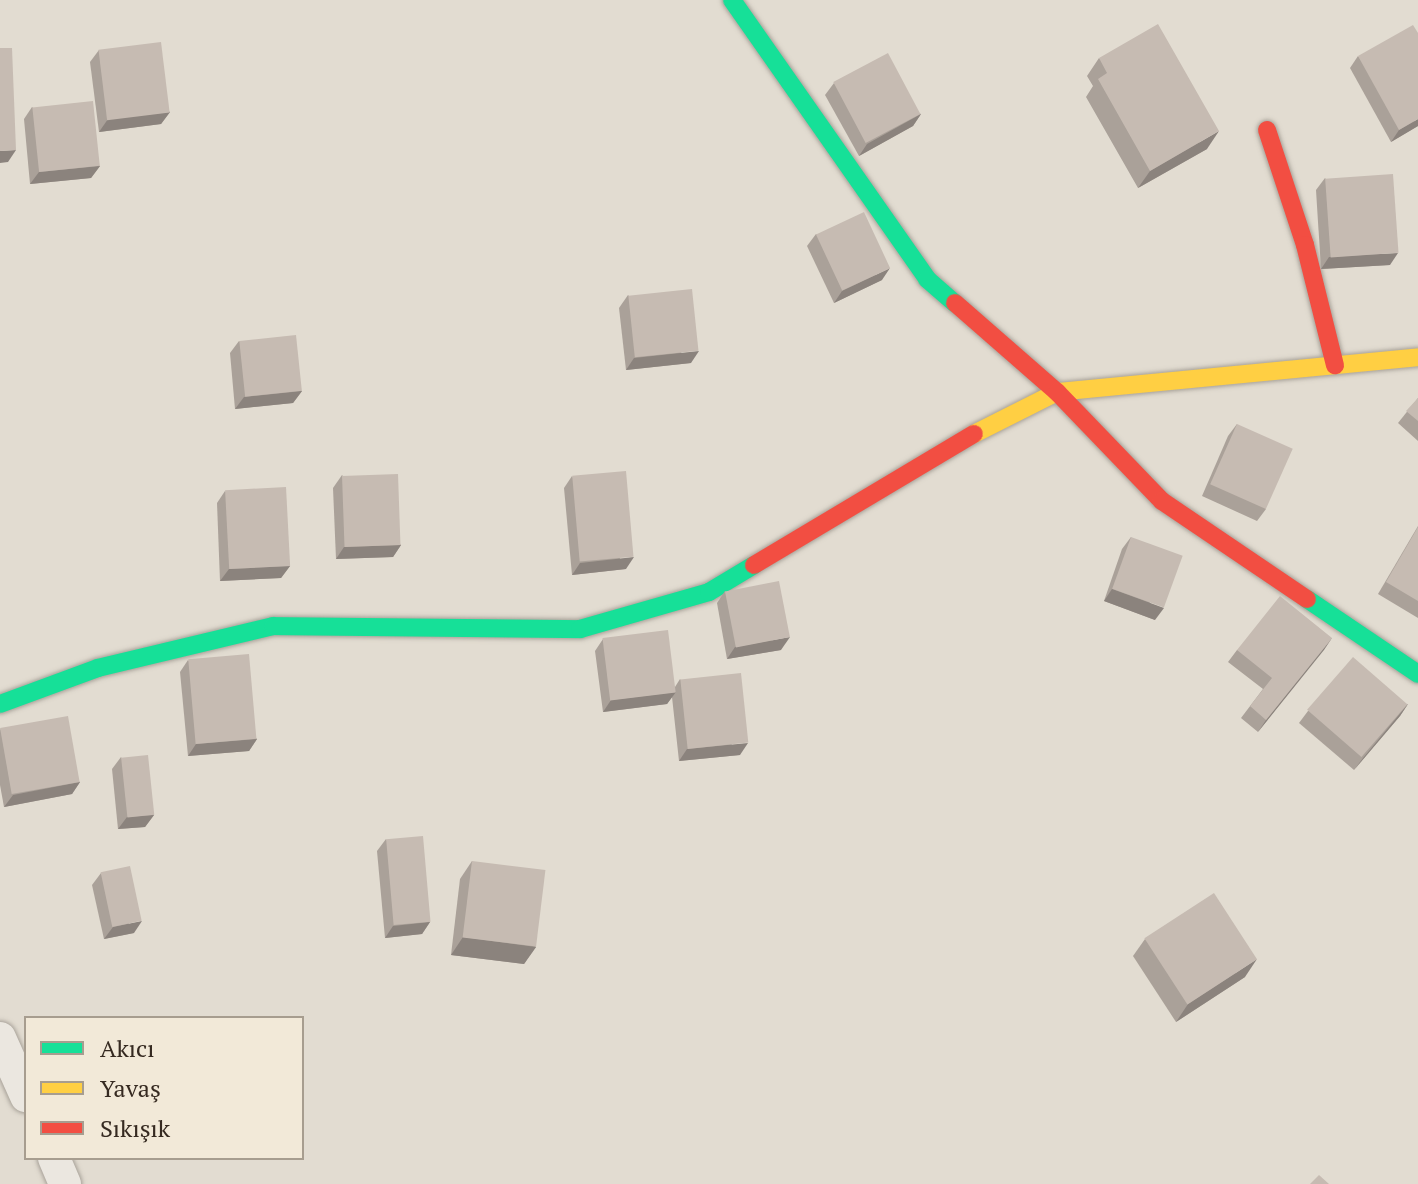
<!DOCTYPE html>
<meta charset="utf-8">
<style>
body{margin:0}
#map{position:relative;width:1418px;height:1184px;overflow:hidden;background:#e2dcd1;font-family:"PT Serif",serif}
div>[style]{position:absolute}
.roads{filter:drop-shadow(0 0 2px #a8a299) drop-shadow(0 0 2px #a8a299)}
.street>*{height:32px;margin:-16px;padding:0 16px;transform-origin:16px;border-radius:16px;background:#ebe7e0}
.fast>*{height:18px;margin:-9px;padding:0 9px;transform-origin:9px;border-radius:9px;background:#16e098}
.slow>*{height:18px;margin:-9px;padding:0 9px;transform-origin:9px;border-radius:9px;background:#ffcf43}
.jam>*{height:18px;margin:-9px;padding:0 9px;transform-origin:9px;border-radius:9px;background:#f24e42}
.wall>*{inset:0;background:#aaa199}
.shaded-wall>*{inset:0;background:#8b837d}
.building>*{inset:0;background:#c6bbb2;transform-origin:0 0}
span{translate:-50% -50%;white-space:nowrap;text-align:center;line-height:1.15;-webkit-text-stroke:6px #f2e9d8;paint-order:stroke}
.legend{position:absolute;left:24px;top:1016px;width:280px;height:144px;box-sizing:border-box;background:#f2e9d8;border:2px solid #a79d8f;margin:0;padding:10px 14px;list-style:none;font-size:24px;color:#362a21}
.legend li{display:flex;align-items:center;gap:16px;height:40px}
.legend b{width:40px;border:2px solid #a79d8f}
</style>
<div id="map">
<div class="roads">
<div class="street">
<i style="left:0;top:1038px;width:64px;rotate:65.9deg"></i>
<i style="left:54px;top:1158px;width:28px;rotate:67deg"></i>
</div>
<div class="fast">
<i style="left:732px;top:0;width:340px;rotate:55deg"></i>
<i style="left:927px;top:279px;width:37px;rotate:41deg"></i>
<i style="left:1307px;top:599px;width:134px;rotate:34deg"></i>
<i style="left:0;top:704px;width:104px;rotate:-20.2deg"></i>
<i style="left:98px;top:668px;width:180px;rotate:-13.5deg"></i>
<i style="left:273px;top:626px;width:307px;rotate:0.6deg"></i>
<i style="left:580px;top:629px;width:134px;rotate:-16deg"></i>
<i style="left:709px;top:592px;width:52px;rotate:-31deg"></i>
</div>
<div class="slow">
<i style="left:974px;top:434px;width:93px;rotate:-26.8deg"></i>
<i style="left:1057px;top:392px;width:363px;rotate:-5.5deg"></i>
</div>
<div class="jam">
<i style="left:1267px;top:130px;width:121px;rotate:71.7deg"></i>
<i style="left:1305px;top:245px;width:124px;rotate:76deg"></i>
<i style="left:955px;top:303px;width:135px;rotate:41.1deg"></i>
<i style="left:1057px;top:392px;width:151px;rotate:46.1deg"></i>
<i style="left:1162px;top:501px;width:175px;rotate:34.1deg"></i>
<i style="left:754px;top:565px;width:256px;rotate:-30.8deg"></i>
</div>
</div>
<div class="wall">
<i style="clip-path:polygon(99px 50px,170px 112px,161px 124px,99px 132px,90px 62px)"></i>
<i style="clip-path:polygon(1358px 56px,1418px 126px,1391px 142px,1350px 68px)"></i>
<i style="clip-path:polygon(1099px 58px,1207px 149px,1138px 188px,1086px 97px,1093px 86px,1087px 76px)"></i>
<i style="clip-path:polygon(834px 83px,921px 114px,913px 126px,859px 156px,825px 95px)"></i>
<i style="clip-path:polygon(32px 107px,100px 166px,91px 178px,30px 184px,24px 119px)"></i>
<i style="clip-path:polygon(1325px 178px,1390px 265px,1321px 269px,1316px 190px)"></i>
<i style="clip-path:polygon(816px 234px,882px 280px,834px 303px,807px 246px)"></i>
<i style="clip-path:polygon(628px 295px,691px 363px,626px 370px,619px 308px)"></i>
<i style="clip-path:polygon(239px 341px,302px 391px,293px 403px,235px 409px,230px 353px)"></i>
<i style="clip-path:polygon(1418px 398px,1418px 441px,1398px 423px)"></i>
<i style="clip-path:polygon(1237px 424px,1266px 509px,1257px 521px,1202px 496px,1228px 436px)"></i>
<i style="clip-path:polygon(342px 475px,401px 545px,393px 557px,336px 559px,333px 488px)"></i>
<i style="clip-path:polygon(572px 476px,626px 569px,572px 575px,564px 488px)"></i>
<i style="clip-path:polygon(225px 491px,290px 566px,281px 578px,220px 581px,217px 503px)"></i>
<i style="clip-path:polygon(1418px 526px,1418px 618px,1378px 594px)"></i>
<i style="clip-path:polygon(1131px 537px,1155px 620px,1104px 601px,1122px 549px)"></i>
<i style="clip-path:polygon(725px 591px,781px 650px,727px 659px,717px 603px)"></i>
<i style="clip-path:polygon(1332px 638px,1258px 732px,1241px 718px,1263px 689px,1228px 662px,1237px 650px)"></i>
<i style="clip-path:polygon(603px 639px,675px 687px,680px 679px,740px 755px,679px 761px,672px 697px,667px 704px,603px 712px,595px 651px)"></i>
<i style="clip-path:polygon(188px 660px,257px 739px,249px 751px,188px 756px,180px 672px)"></i>
<i style="clip-path:polygon(1408px 704px,1400px 716px,1354px 770px,1299px 723px,1308px 711px)"></i>
<i style="clip-path:polygon(0 729px,80px 782px,72px 794px,4px 807px,0 785px)"></i>
<i style="clip-path:polygon(121px 757px,154px 815px,145px 827px,118px 829px,112px 769px)"></i>
<i style="clip-path:polygon(386px 839px,430px 922px,422px 934px,385px 938px,377px 851px)"></i>
<i style="clip-path:polygon(472px 861px,536px 947px,524px 964px,451px 955px,460px 879px)"></i>
<i style="clip-path:polygon(101px 873px,134px 933px,104px 939px,92px 885px)"></i>
<i style="clip-path:polygon(1145px 939px,1245px 977px,1176px 1022px,1133px 956px)"></i>
</div>
<div class="shaded-wall">
<i style="clip-path:polygon(170px 112px,161px 124px,99px 132px,108px 119px)"></i>
<i style="clip-path:polygon(921px 114px,913px 126px,859px 156px,867px 144px)"></i>
<i style="clip-path:polygon(1418px 119px,1418px 126px,1391px 142px,1399px 130px)"></i>
<i style="clip-path:polygon(1219px 131px,1207px 149px,1138px 188px,1150px 171px)"></i>
<i style="clip-path:polygon(16px 150px,8px 162px,0 163px,0 151px)"></i>
<i style="clip-path:polygon(100px 166px,91px 178px,30px 184px,39px 172px)"></i>
<i style="clip-path:polygon(1398px 253px,1390px 265px,1321px 269px,1329px 257px)"></i>
<i style="clip-path:polygon(890px 268px,882px 280px,834px 303px,842px 291px)"></i>
<i style="clip-path:polygon(699px 351px,691px 363px,626px 370px,634px 358px)"></i>
<i style="clip-path:polygon(302px 391px,293px 403px,235px 409px,244px 397px)"></i>
<i style="clip-path:polygon(401px 545px,393px 557px,336px 559px,344px 547px)"></i>
<i style="clip-path:polygon(634px 557px,626px 569px,572px 575px,580px 563px)"></i>
<i style="clip-path:polygon(290px 566px,281px 578px,220px 581px,229px 569px)"></i>
<i style="clip-path:polygon(1112px 589px,1164px 608px,1155px 620px,1104px 601px)"></i>
<i style="clip-path:polygon(790px 637px,781px 650px,727px 659px,735px 647px)"></i>
<i style="clip-path:polygon(1332px 638px,1324px 650px,1258px 732px,1266px 720px)"></i>
<i style="clip-path:polygon(676px 692px,667px 704px,603px 712px,611px 700px)"></i>
<i style="clip-path:polygon(1408px 704px,1400px 716px,1354px 770px,1363px 758px)"></i>
<i style="clip-path:polygon(257px 739px,249px 751px,188px 756px,196px 744px)"></i>
<i style="clip-path:polygon(748px 743px,740px 755px,679px 761px,687px 749px)"></i>
<i style="clip-path:polygon(80px 782px,72px 794px,4px 807px,13px 795px)"></i>
<i style="clip-path:polygon(154px 815px,145px 827px,118px 829px,127px 817px)"></i>
<i style="clip-path:polygon(142px 921px,134px 933px,104px 939px,113px 927px)"></i>
<i style="clip-path:polygon(430px 922px,422px 934px,385px 938px,393px 926px)"></i>
<i style="clip-path:polygon(463px 937px,536px 947px,524px 964px,451px 955px)"></i>
<i style="clip-path:polygon(1257px 959px,1245px 977px,1176px 1022px,1188px 1004px)"></i>
</div>
<div class="building">
<i style="clip-path:polygon(1158px 24px,1219px 131px,1150px 171px,1098px 79px,1107px 73px,1099px 58px)"></i>
<i style="clip-path:polygon(1413px 25px,1418px 33px,1418px 119px,1399px 130px,1358px 56px)"></i>
<i style="left:161px;top:42px;width:71px;height:63px;rotate:83deg"></i>
<i style="clip-path:polygon(0 48px,12px 48px,16px 150px,0 151px)"></i>
<i style="left:888px;top:53px;width:69px;height:62px;rotate:62deg"></i>
<i style="left:93px;top:101px;width:65px;height:61px;rotate:84deg"></i>
<i style="left:1393px;top:174px;width:79px;height:68px;rotate:86deg"></i>
<i style="left:864px;top:212px;width:62px;height:53px;rotate:65deg"></i>
<i style="left:692px;top:289px;width:62px;height:64px;rotate:84deg"></i>
<i style="left:296px;top:335px;width:56px;height:57px;rotate:84deg"></i>
<i style="clip-path:polygon(1418px 398px,1418px 421px,1406px 411px)"></i>
<i style="left:1237px;top:424px;width:61px;height:66px;rotate:24deg"></i>
<i style="left:626px;top:471px;width:86px;height:54px;rotate:85deg"></i>
<i style="left:398px;top:474px;width:71px;height:56px;rotate:88deg"></i>
<i style="left:286px;top:487px;width:79px;height:61px;rotate:87deg"></i>
<i style="clip-path:polygon(1418px 527px,1418px 601px,1386px 582px)"></i>
<i style="left:1131px;top:537px;width:55px;height:55px;rotate:20deg"></i>
<i style="left:779px;top:581px;width:57px;height:55px;rotate:79deg"></i>
<i style="clip-path:polygon(1280px 596px,1332px 638px,1266px 720px,1250px 706px,1272px 678px,1237px 650px)"></i>
<i style="left:668px;top:630px;width:63px;height:66px;rotate:83deg"></i>
<i style="left:249px;top:654px;width:85px;height:61px;rotate:85deg"></i>
<i style="left:1353px;top:657px;width:72px;height:70px;rotate:41deg"></i>
<i style="left:741px;top:673px;width:70px;height:61px;rotate:84deg"></i>
<i style="left:68px;top:716px;width:67px;height:69px;rotate:80deg"></i>
<i style="left:148px;top:755px;width:60px;height:27px;rotate:84deg"></i>
<i style="left:423px;top:836px;width:86px;height:37px;rotate:85deg"></i>
<i style="left:472px;top:861px;width:74px;height:77px;rotate:7deg"></i>
<i style="left:130px;top:866px;width:56px;height:30px;rotate:78deg"></i>
<i style="left:1214px;top:893px;width:79px;height:83px;rotate:57deg"></i>
<i style="clip-path:polygon(1319px 1175px,1329px 1184px,1310px 1184px)"></i>
</div>
<ul class="legend">
<li><b style="height:10px;background:#16e098"></b>Akıcı</li>
<li><b style="height:10px;background:#ffcf43"></b>Yavaş</li>
<li><b style="height:10px;background:#f24e42"></b>Sıkışık</li>
</ul>
</div>
